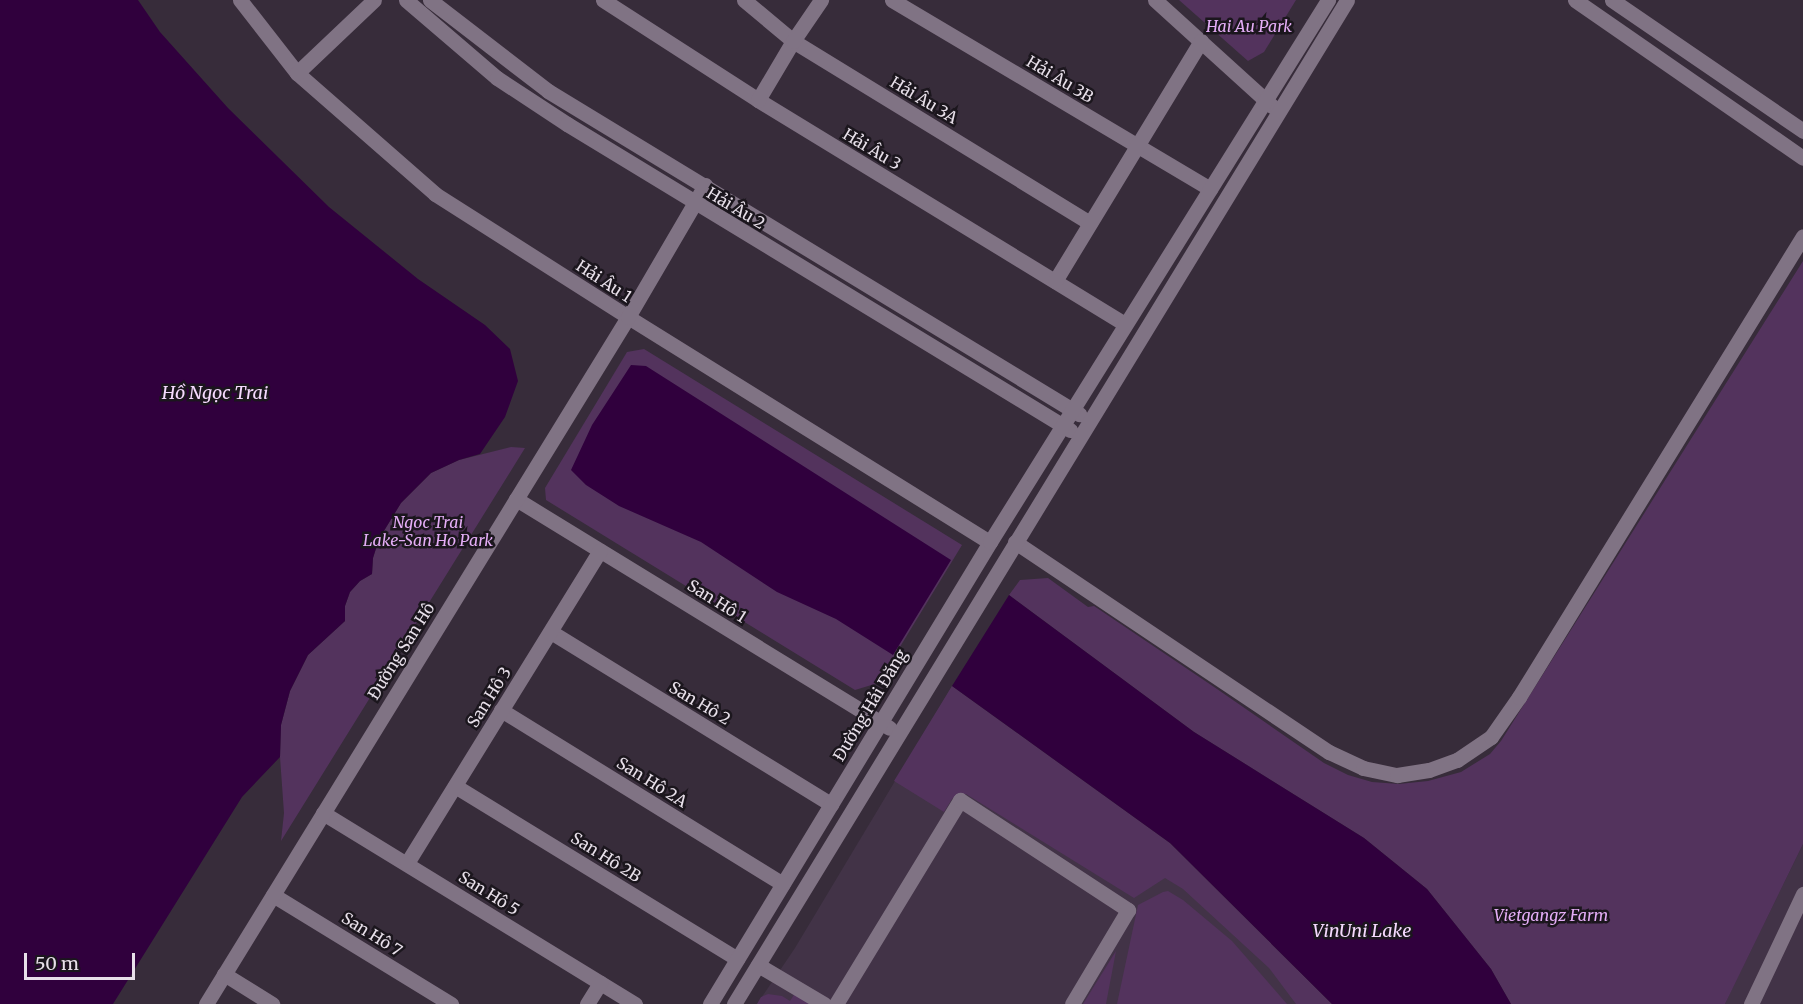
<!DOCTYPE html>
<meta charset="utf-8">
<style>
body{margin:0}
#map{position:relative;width:1803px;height:1004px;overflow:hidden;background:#372c3a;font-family:Merriweather,serif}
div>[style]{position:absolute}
.built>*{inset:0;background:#423347}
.green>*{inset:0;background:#53335d}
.water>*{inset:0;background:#30003d}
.minor>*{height:15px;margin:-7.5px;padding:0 7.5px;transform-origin:7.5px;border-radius:7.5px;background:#807384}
span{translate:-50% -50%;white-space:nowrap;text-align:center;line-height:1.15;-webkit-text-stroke:5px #1b161d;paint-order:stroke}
.park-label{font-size:16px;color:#e4adf6;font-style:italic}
.street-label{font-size:16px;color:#e8e0ea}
.water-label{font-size:18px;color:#f5d9fe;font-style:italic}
.scale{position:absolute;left:24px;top:953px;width:111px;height:27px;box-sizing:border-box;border:3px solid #e8e0ea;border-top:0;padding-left:8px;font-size:18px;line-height:21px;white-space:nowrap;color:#e8e0ea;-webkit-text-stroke:4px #1b161d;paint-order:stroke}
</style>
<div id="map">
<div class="built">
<i style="clip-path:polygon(952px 686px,1332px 1004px,757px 1004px,795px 948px)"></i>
<i style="clip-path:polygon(1803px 844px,1803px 1004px,1725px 1004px,1729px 995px)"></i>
</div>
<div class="green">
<i style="clip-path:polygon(1179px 0,1296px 0,1264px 52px,1248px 61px)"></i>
<i style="clip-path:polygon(1803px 261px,1803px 844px,1725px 1004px,1511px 1004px,1491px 969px,1427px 889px,1364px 838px,1194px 732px,1009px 595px,1020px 580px,1048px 578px,1088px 607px,1094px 606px,1217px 689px,1324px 763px,1348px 775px,1372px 782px,1399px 784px,1428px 781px,1461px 772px,1490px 754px,1501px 741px)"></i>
<i style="clip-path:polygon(644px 349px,962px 545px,878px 683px,855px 690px,546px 500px,545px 488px,627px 352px)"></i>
<i style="clip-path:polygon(511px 447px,525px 448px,281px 841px,284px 813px,280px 757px,281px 725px,290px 691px,308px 655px,345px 621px,345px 606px,350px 592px,360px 581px,372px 574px,373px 558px,379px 539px,401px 503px,431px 473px,459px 460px)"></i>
<i style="clip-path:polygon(952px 686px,1170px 843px,1332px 1004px,1296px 1004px,1269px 968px,1183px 889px,1165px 878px,1134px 898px,966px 794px,958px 794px,952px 799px,944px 812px,894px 781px)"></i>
<i style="clip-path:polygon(1168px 891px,1183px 900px,1232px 941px,1287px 1004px,1117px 1004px,1138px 905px,1163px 892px)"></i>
<i style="clip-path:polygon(1116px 951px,1106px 1004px,1083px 1004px)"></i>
<i style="clip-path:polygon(797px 990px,821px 1004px,757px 1004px,761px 997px,768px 994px,782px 996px,790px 1001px)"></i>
</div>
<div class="water">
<i style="clip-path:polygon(0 0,138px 0,160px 32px,228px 108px,329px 207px,418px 279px,485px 325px,510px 349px,518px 381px,505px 417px,480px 454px,459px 460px,431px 473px,401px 503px,379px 539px,373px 558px,372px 574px,360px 581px,350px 592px,345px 606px,345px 621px,308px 655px,290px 691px,281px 725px,280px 757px,242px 797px,113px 1004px,0 1004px)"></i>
<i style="clip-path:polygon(631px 365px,646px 366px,951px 560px,893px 655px,836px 619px,777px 592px,701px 542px,619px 506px,586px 485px,571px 470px,592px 425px)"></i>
<i style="clip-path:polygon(1009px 595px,1194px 732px,1364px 838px,1427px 889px,1491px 969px,1511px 1004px,1332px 1004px,1170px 843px,952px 686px)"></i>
</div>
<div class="minor">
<i style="left:240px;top:0;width:93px;rotate:52deg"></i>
<i style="left:297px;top:73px;width:184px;rotate:41.2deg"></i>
<i style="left:435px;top:194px;width:229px;rotate:32.5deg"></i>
<i style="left:628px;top:317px;width:426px;rotate:31.9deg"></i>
<i style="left:406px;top:0;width:120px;rotate:40.6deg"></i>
<i style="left:497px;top:78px;width:84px;rotate:33.3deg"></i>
<i style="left:567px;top:124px;width:589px;rotate:31.31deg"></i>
<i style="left:430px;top:0;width:149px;rotate:37.6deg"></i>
<i style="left:548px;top:91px;width:622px;rotate:31.31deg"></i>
<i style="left:603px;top:0;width:184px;rotate:32.8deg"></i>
<i style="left:758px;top:100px;width:430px;rotate:31.4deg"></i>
<i style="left:744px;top:0;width:64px;rotate:39.9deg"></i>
<i style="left:793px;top:41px;width:348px;rotate:31.5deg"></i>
<i style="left:892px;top:0;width:370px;rotate:30.7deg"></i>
<i style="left:1155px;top:0;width:158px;rotate:42.2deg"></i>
<i style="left:1575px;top:0;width:277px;rotate:34.7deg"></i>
<i style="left:1612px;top:0;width:232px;rotate:34.4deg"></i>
<i style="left:297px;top:73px;width:106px;rotate:-43.5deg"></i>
<i style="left:758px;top:100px;width:69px;rotate:-59.3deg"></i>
<i style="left:793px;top:41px;width:50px;rotate:-55.7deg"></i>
<i style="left:1055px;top:281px;width:281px;rotate:-58.7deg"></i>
<i style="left:516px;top:499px;width:438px;rotate:31.5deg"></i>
<i style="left:1015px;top:542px;width:378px;rotate:33.8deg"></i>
<i style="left:1329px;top:752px;width:38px;rotate:25deg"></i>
<i style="left:1363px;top:768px;width:35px;rotate:12deg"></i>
<i style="left:1397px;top:775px;width:32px;rotate:-9deg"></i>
<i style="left:1429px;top:770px;width:30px;rotate:-20deg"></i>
<i style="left:1457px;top:760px;width:41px;rotate:-34.1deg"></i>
<i style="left:1491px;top:737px;width:49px;rotate:-55deg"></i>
<i style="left:1519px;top:697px;width:541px;rotate:-58.36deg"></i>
<i style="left:551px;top:632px;width:329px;rotate:31.6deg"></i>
<i style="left:501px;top:710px;width:331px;rotate:31.7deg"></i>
<i style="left:455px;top:786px;width:331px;rotate:31.5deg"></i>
<i style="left:323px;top:813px;width:366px;rotate:31.5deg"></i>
<i style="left:407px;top:863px;width:367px;rotate:-58.3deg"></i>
<i style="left:273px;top:895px;width:209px;rotate:31.5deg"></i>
<i style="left:758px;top:965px;width:77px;rotate:30.6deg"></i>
<i style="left:224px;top:974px;width:57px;rotate:32deg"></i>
<i style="left:206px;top:1004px;width:806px;rotate:-58.44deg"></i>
<i style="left:628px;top:317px;width:153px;rotate:-59.7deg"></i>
<i style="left:587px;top:1004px;width:25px;rotate:-58deg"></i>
<i style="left:710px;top:1004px;width:540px;rotate:-58.78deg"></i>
<i style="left:990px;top:542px;width:639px;rotate:-58.05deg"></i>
<i style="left:734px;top:1004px;width:1176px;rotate:-58.59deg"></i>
<i style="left:836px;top:1004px;width:239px;rotate:-58.7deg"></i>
<i style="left:960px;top:800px;width:201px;rotate:33.2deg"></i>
<i style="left:1128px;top:910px;width:109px;rotate:120.8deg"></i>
<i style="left:1751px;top:1004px;width:122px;rotate:-64.7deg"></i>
</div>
<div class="park-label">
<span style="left:1249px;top:26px">Hai Au Park</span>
<span style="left:428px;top:531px">Ngoc Trai<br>Lake-San Ho Park</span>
<span style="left:1551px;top:915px">Vietgangz Farm</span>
</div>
<div class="street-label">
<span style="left:1060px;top:79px;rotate:31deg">Hải Âu 3B</span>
<span style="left:924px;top:100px;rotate:31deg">Hải Âu 3A</span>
<span style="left:872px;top:149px;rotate:31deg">Hải Âu 3</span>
<span style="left:736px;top:208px;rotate:31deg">Hải Âu 2</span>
<span style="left:604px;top:281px;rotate:33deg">Hải Âu 1</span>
<span style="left:717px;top:601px;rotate:32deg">San Hô 1</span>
<span style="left:401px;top:651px;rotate:-58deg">Đường San Hô</span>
<span style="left:489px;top:697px;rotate:-58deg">San Hô 3</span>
<span style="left:700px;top:703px;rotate:31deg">San Hô 2</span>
<span style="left:870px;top:705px;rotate:-59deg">Đường Hải Đăng</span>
<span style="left:652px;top:782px;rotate:32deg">San Hô 2A</span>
<span style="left:606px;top:857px;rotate:32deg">San Hô 2B</span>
<span style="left:489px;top:893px;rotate:32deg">San Hô 5</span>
<span style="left:372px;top:934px;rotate:32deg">San Hô 7</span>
</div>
<div class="water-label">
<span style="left:215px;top:393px">Hồ Ngọc Trai</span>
<span style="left:1362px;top:931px">VinUni Lake</span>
</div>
<div class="scale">50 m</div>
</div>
